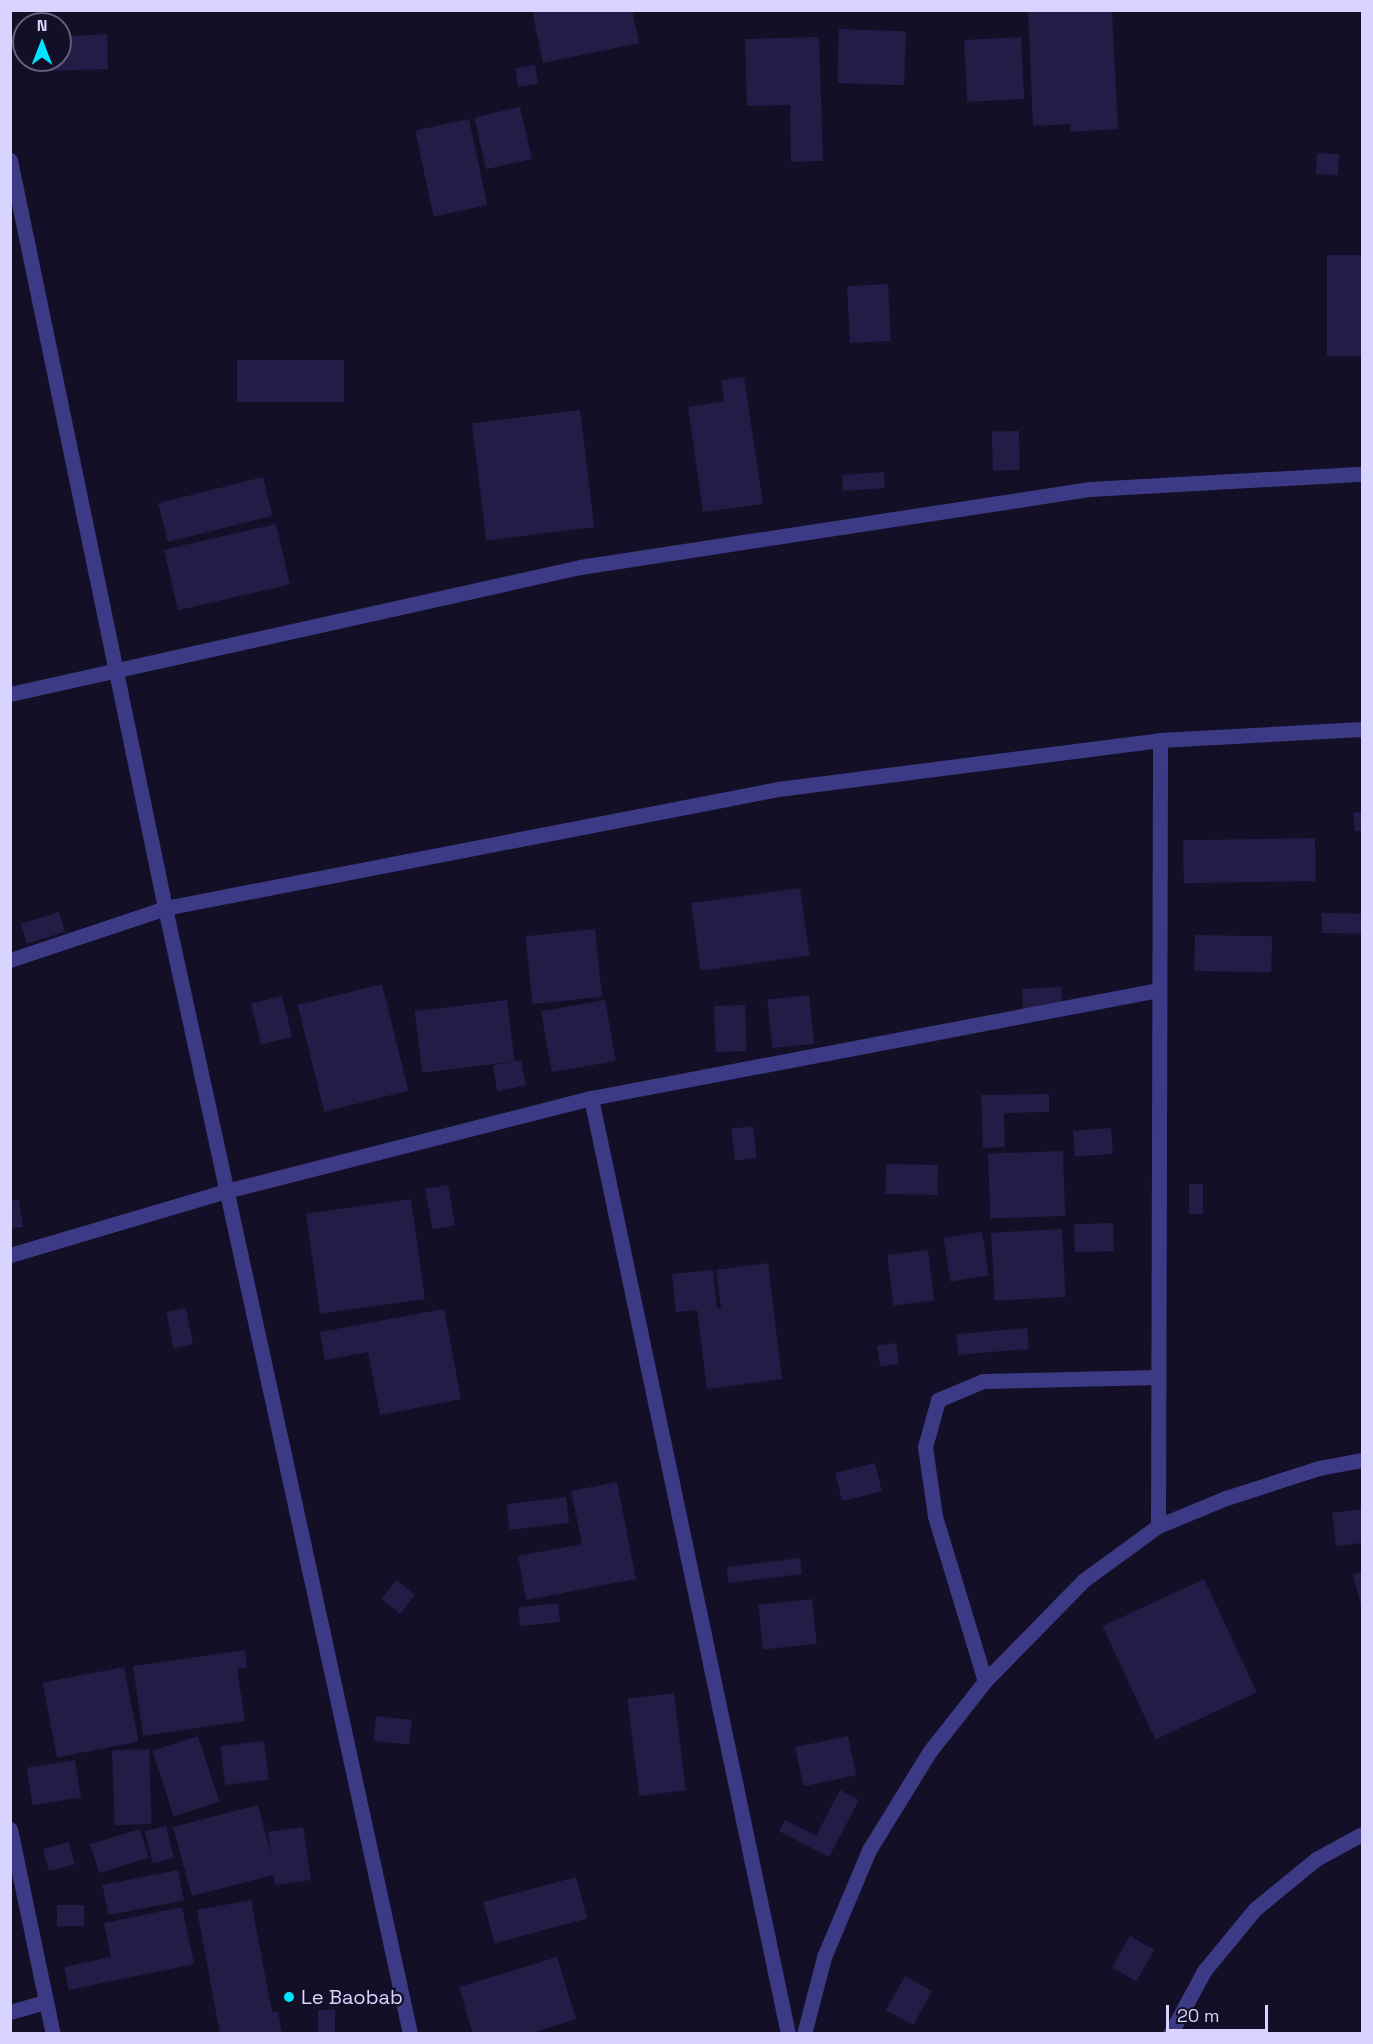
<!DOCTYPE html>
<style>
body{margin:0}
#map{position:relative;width:1373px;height:2044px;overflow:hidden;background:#130f26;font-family:"Space Grotesk",sans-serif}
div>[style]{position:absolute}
.building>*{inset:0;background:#241b47;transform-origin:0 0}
.minor>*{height:15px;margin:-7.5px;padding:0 7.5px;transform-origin:7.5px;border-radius:7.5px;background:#3d3a85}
.dots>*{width:16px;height:16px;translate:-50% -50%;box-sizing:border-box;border:3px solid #130f26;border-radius:50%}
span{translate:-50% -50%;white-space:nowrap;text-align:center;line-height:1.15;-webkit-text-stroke:5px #130f26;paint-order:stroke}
.poi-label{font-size:20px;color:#d9d4ff}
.left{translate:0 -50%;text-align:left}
.frame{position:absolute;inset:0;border:12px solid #d9d4ff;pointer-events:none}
.north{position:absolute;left:12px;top:12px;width:60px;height:60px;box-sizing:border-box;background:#130f26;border:2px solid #625e7d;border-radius:50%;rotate:0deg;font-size:16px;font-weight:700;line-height:24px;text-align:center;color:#d9d4ff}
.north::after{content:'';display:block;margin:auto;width:21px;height:27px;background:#00e5ff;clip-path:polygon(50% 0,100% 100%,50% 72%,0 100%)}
.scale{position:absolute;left:1166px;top:2005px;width:102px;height:27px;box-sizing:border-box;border:3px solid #d9d4ff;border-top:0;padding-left:8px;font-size:18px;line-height:21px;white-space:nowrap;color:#d9d4ff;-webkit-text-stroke:4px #130f26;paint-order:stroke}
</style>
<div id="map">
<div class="building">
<i style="clip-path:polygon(532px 10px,632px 10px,639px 43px,543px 63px)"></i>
<i style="clip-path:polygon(1028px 10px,1112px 10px,1118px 129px,1070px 132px,1070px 124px,1033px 126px)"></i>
<i style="left:839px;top:29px;width:67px;height:54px;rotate:2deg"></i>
<i style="clip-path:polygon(107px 34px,108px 69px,47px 71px,47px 60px,60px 60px,60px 37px)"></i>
<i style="clip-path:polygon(819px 37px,823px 161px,791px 162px,790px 105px,747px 106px,745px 39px)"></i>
<i style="left:1021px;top:37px;width:62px;height:57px;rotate:87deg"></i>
<i style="left:535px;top:65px;width:19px;height:20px;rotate:81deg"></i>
<i style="left:520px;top:107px;width:53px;height:47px;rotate:77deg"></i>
<i style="left:469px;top:119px;width:88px;height:55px;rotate:78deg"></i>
<i style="left:1317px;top:153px;width:22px;height:21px;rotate:3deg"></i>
<i style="left:1327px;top:255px;width:35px;height:101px"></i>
<i style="left:888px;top:284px;width:57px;height:41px;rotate:87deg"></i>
<i style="left:344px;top:360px;width:42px;height:107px;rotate:90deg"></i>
<i style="clip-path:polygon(744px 377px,763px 504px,703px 512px,688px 407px,724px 401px,721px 380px)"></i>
<i style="left:580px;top:410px;width:118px;height:109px;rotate:83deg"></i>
<i style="left:1019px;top:431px;width:39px;height:27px;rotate:89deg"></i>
<i style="left:884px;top:472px;width:16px;height:42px;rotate:86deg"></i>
<i style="left:263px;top:477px;width:40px;height:108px;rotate:76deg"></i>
<i style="left:276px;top:524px;width:62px;height:115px;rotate:77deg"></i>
<i style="clip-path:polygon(1362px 812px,1362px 831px,1355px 831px,1353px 813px)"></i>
<i style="left:1315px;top:838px;width:43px;height:132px;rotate:89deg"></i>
<i style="left:800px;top:888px;width:68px;height:110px;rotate:82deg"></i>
<i style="left:59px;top:912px;width:21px;height:40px;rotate:73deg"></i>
<i style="left:1322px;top:913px;width:40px;height:20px;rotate:1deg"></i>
<i style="left:595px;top:929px;width:68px;height:70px;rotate:84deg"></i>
<i style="left:1195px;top:935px;width:77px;height:36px;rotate:1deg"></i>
<i style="left:382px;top:984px;width:110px;height:87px;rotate:76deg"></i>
<i style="left:1061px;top:987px;width:19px;height:39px;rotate:87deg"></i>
<i style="left:809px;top:995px;width:49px;height:42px;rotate:84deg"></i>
<i style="left:282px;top:996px;width:42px;height:32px;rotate:76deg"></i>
<i style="left:507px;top:1000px;width:62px;height:93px;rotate:83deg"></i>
<i style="left:605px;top:1000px;width:62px;height:65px;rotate:80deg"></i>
<i style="left:745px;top:1005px;width:46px;height:31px;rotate:88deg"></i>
<i style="left:521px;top:1060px;width:26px;height:29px;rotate:79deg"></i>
<i style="clip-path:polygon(1049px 1094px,1049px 1112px,1004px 1113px,1005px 1147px,983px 1148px,981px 1095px)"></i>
<i style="left:753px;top:1126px;width:32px;height:22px;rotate:83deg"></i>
<i style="left:1111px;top:1128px;width:26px;height:38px;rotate:86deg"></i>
<i style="left:1063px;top:1151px;width:65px;height:75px;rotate:88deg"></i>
<i style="left:886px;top:1164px;width:52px;height:30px;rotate:1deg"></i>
<i style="left:1189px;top:1184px;width:14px;height:30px"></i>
<i style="left:448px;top:1185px;width:41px;height:23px;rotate:80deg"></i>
<i style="left:411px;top:1199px;width:101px;height:106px;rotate:82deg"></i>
<i style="clip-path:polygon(19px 1200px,23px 1227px,10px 1228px,10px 1201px)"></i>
<i style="left:1113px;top:1223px;width:28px;height:39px;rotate:88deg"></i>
<i style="left:1062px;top:1229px;width:68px;height:71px;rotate:87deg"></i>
<i style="left:982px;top:1232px;width:44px;height:39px;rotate:81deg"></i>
<i style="left:928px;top:1250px;width:51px;height:41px;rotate:83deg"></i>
<i style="clip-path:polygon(768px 1263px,782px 1379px,707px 1389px,697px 1310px,676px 1312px,672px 1274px,713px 1270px,717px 1308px,721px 1308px,716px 1270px)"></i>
<i style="left:186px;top:1308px;width:37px;height:20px;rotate:79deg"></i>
<i style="clip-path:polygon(444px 1309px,461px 1399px,380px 1415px,368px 1352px,325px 1360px,320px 1332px)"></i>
<i style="left:1027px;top:1328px;width:21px;height:71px;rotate:85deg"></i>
<i style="left:896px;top:1343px;width:21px;height:19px;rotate:82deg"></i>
<i style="left:875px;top:1463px;width:29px;height:41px;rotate:76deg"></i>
<i style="clip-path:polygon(617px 1482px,636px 1579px,526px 1600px,518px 1556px,582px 1544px,571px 1491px)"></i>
<i style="left:566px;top:1497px;width:26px;height:60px;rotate:83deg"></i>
<i style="clip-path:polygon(1362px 1509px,1362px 1543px,1336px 1546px,1332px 1513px)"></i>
<i style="left:800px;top:1558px;width:16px;height:74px;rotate:83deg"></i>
<i style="clip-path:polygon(1362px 1572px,1362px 1610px,1353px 1574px)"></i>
<i style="left:1204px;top:1579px;width:125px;height:112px;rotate:65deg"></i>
<i style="left:396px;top:1580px;width:24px;height:24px;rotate:38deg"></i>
<i style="left:812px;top:1599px;width:45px;height:54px;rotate:84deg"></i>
<i style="left:558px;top:1603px;width:19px;height:40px;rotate:84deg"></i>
<i style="clip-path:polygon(245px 1650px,247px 1667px,237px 1669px,245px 1721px,143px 1736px,133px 1666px)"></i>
<i style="left:124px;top:1667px;width:76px;height:83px;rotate:79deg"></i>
<i style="left:674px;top:1693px;width:98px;height:47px;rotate:83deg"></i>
<i style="left:376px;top:1716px;width:36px;height:25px;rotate:6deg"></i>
<i style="left:198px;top:1736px;width:69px;height:48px;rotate:72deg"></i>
<i style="left:848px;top:1736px;width:40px;height:54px;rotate:78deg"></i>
<i style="left:264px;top:1741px;width:39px;height:44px;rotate:83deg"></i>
<i style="left:149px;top:1749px;width:75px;height:37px;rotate:88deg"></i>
<i style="left:75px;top:1760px;width:38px;height:49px;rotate:81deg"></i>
<i style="clip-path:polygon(840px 1790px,859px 1800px,829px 1857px,779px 1831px,785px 1820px,816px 1836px)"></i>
<i style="clip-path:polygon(258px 1805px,271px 1855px,268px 1832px,303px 1827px,311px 1880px,275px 1885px,274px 1875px,192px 1896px,173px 1827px)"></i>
<i style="left:166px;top:1826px;width:33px;height:22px;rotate:76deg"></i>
<i style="left:140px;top:1829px;width:30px;height:52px;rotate:73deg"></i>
<i style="left:69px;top:1842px;width:23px;height:27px;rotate:75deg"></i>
<i style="left:178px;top:1870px;width:31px;height:77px;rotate:79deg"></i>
<i style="left:576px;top:1877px;width:43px;height:96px;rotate:75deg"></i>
<i style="clip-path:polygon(251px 1900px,272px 2012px,278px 2011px,282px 2034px,220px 2034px,197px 1910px)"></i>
<i style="left:57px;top:1905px;width:27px;height:21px"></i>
<i style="clip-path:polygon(182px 1907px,194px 1964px,69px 1990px,64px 1967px,111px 1957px,104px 1923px)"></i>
<i style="left:1130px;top:1936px;width:28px;height:36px;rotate:30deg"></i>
<i style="clip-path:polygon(557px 1957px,576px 2019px,529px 2034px,473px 2034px,459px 1987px)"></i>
<i style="left:905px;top:1976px;width:31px;height:39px;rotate:29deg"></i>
<i style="left:318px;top:2010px;width:17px;height:24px"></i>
</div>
<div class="minor">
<i style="left:10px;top:160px;width:764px;rotate:78.29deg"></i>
<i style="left:165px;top:908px;width:1152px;rotate:77.72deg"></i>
<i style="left:10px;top:694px;width:584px;rotate:-12.56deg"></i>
<i style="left:580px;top:567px;width:516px;rotate:-8.7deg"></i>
<i style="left:1090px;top:489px;width:272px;rotate:-3.2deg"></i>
<i style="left:10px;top:960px;width:163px;rotate:-18.5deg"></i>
<i style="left:165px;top:908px;width:624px;rotate:-10.99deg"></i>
<i style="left:778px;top:789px;width:385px;rotate:-7.3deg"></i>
<i style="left:1160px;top:740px;width:202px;rotate:-3.1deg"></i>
<i style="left:591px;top:1098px;width:957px;rotate:78.11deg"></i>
<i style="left:10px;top:1255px;width:225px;rotate:-16.5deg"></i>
<i style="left:226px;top:1191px;width:377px;rotate:-14.3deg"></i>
<i style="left:591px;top:1098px;width:577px;rotate:-10.78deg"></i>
<i style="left:1158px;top:1526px;width:786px;rotate:-89.85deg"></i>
<i style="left:985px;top:1681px;width:172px;rotate:-106.9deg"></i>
<i style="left:935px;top:1516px;width:70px;rotate:-98.2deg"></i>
<i style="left:925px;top:1447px;width:49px;rotate:-74.5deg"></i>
<i style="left:938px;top:1400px;width:49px;rotate:-22.9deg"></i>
<i style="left:983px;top:1381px;width:175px;rotate:-1.3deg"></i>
<i style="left:10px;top:1829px;width:209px;rotate:78.2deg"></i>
<i style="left:10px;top:2012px;width:37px;rotate:-16deg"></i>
<i style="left:804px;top:2034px;width:80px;rotate:-75.4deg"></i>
<i style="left:824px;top:1957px;width:116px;rotate:-67.2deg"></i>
<i style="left:869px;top:1850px;width:116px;rotate:-58.4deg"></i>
<i style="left:930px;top:1751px;width:89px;rotate:-51.8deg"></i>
<i style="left:985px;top:1681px;width:141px;rotate:-45.6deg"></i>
<i style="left:1084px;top:1580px;width:92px;rotate:-36.1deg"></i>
<i style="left:1158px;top:1526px;width:74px;rotate:-22.4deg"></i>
<i style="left:1226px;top:1498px;width:98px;rotate:-17.9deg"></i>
<i style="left:1319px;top:1468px;width:44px;rotate:-10.5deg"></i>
<i style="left:1170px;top:2034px;width:72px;rotate:-61.6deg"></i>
<i style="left:1204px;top:1971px;width:80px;rotate:-50.6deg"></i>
<i style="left:1255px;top:1909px;width:79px;rotate:-39.3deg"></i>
<i style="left:1316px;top:1859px;width:52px;rotate:-28.5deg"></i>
</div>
<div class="dots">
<i style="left:289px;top:1997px;background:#00e5ff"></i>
</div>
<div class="poi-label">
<span class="left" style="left:301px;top:1997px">Le Baobab</span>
</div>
<div class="frame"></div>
<div class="north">N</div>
<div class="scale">20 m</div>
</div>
